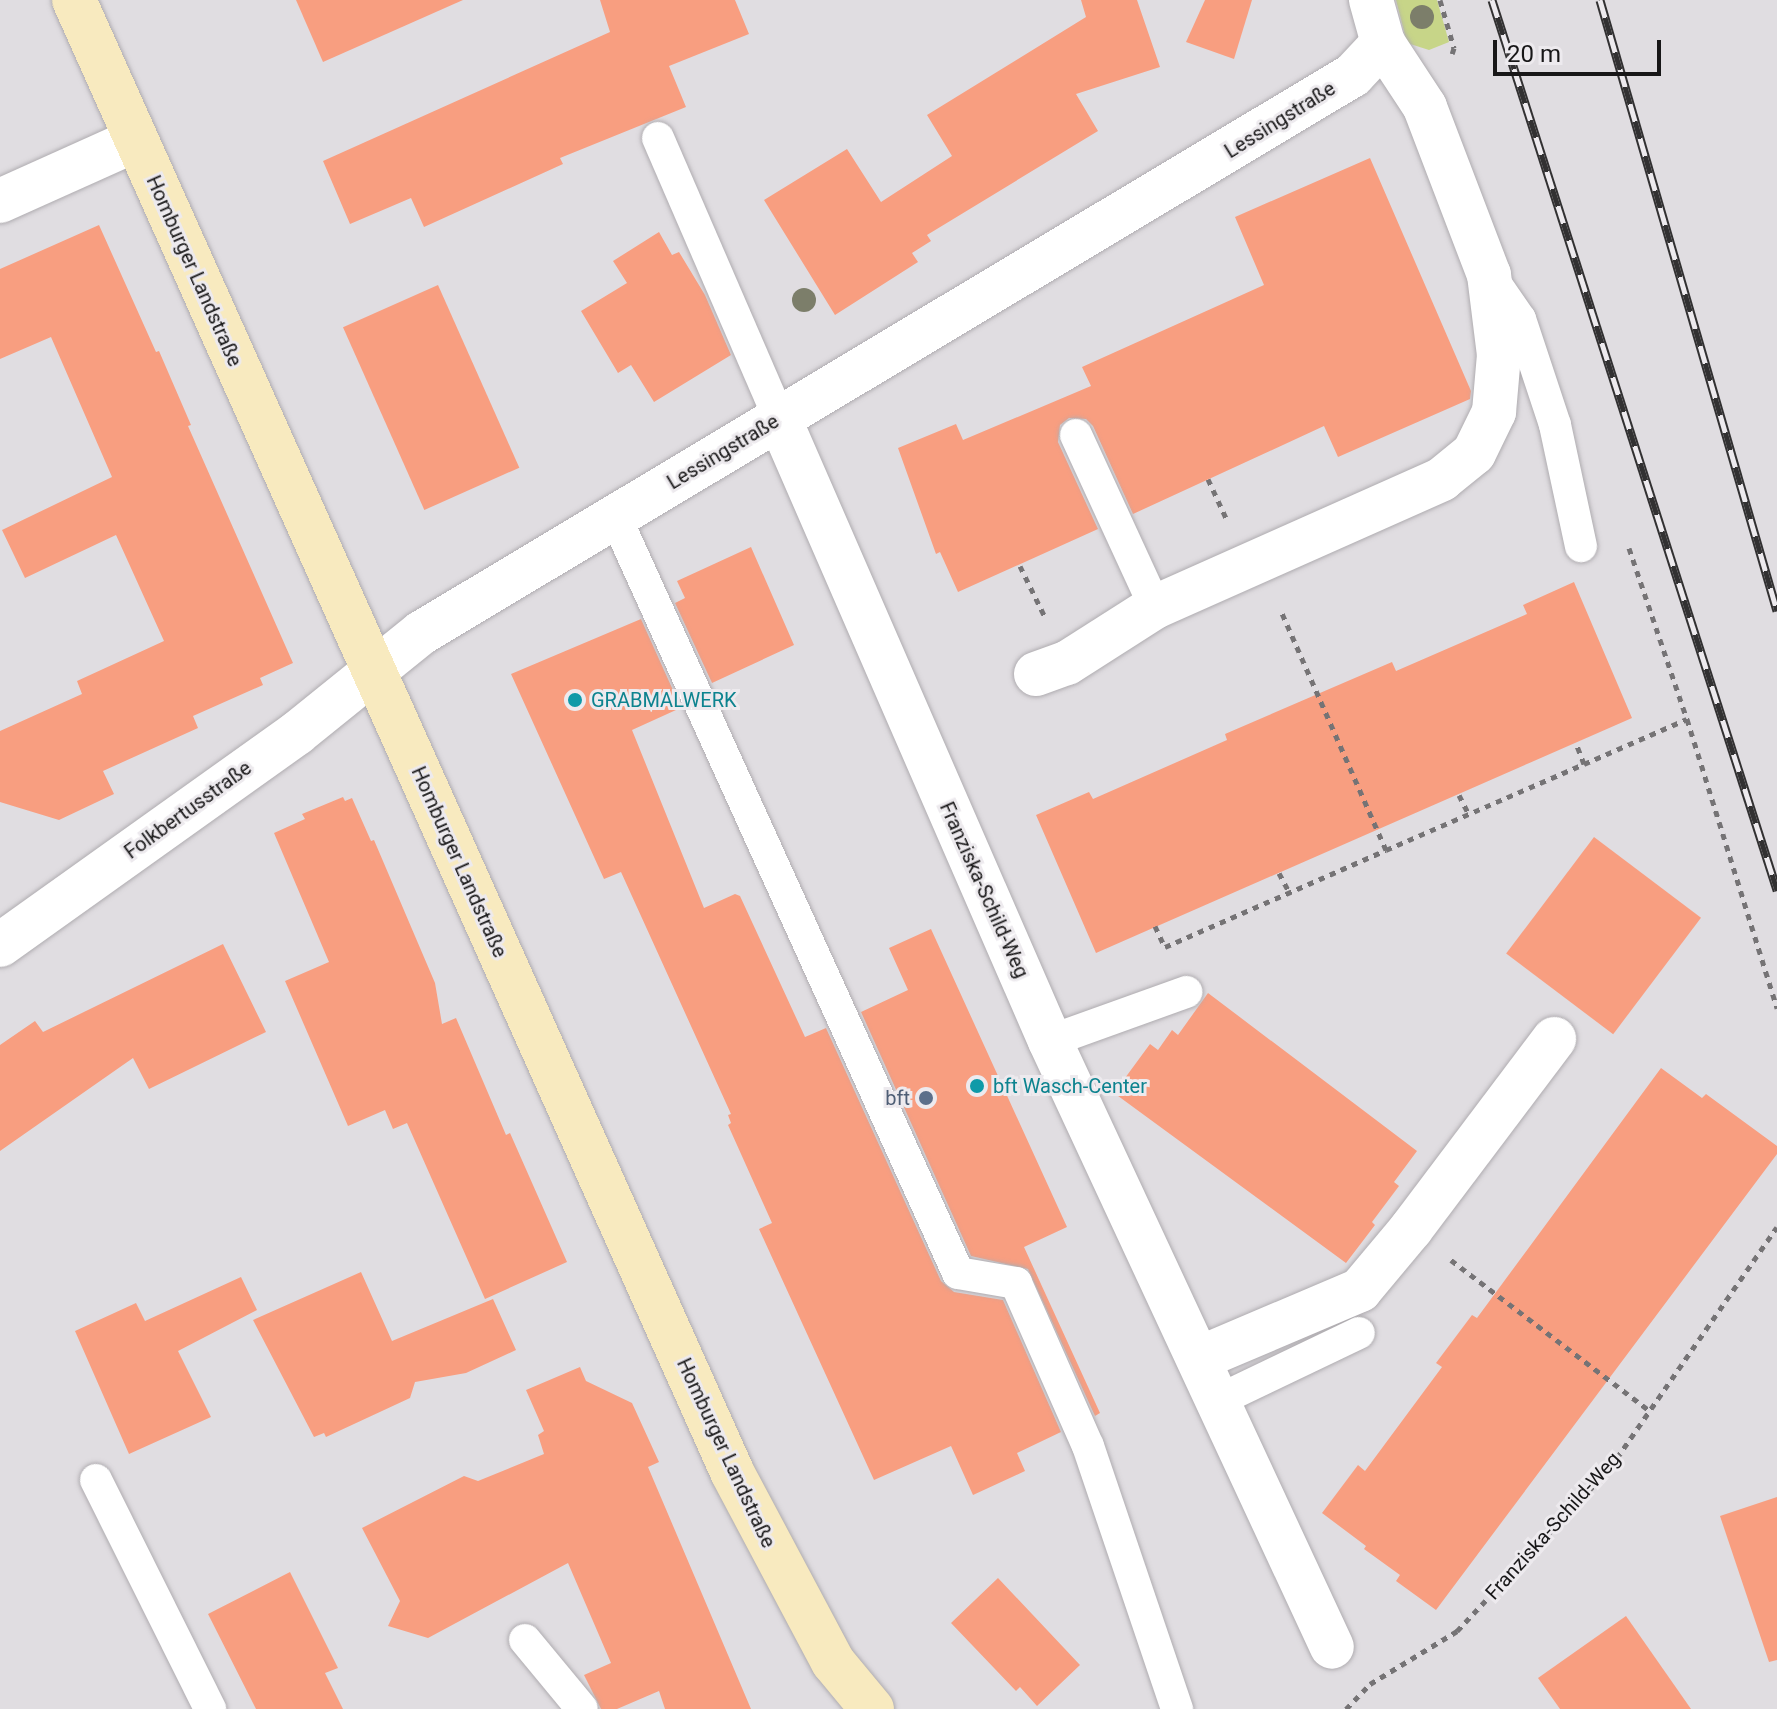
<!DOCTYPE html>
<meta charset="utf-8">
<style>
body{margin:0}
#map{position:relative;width:1777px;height:1709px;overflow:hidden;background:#e0dde1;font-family:Roboto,sans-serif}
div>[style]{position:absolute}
.green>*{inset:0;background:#c7d588}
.building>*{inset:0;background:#f89e80;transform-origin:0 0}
.path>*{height:5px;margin-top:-2.5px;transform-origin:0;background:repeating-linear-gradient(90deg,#757375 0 6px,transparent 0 12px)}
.roads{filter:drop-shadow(0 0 2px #afacb0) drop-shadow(0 0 2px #afacb0)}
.service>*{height:32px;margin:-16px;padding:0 16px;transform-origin:16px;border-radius:16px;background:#fff}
.minor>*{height:44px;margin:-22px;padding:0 22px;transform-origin:22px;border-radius:22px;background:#fff}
.secondary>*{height:44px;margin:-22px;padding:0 22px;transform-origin:22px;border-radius:22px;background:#f8eabf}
.rail>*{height:9px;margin-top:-4.5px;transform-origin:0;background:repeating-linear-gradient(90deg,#edeaee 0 18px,#323132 0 36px);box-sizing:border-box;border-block:2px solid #323132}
.trees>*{width:24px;height:24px;margin:-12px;border-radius:50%;background:#7c7e6a}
.dots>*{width:22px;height:22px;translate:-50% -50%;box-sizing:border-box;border:4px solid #edeaee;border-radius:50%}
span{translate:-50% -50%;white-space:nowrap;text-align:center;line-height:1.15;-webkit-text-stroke:6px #edeaee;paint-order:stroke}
.street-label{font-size:20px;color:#181718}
.culture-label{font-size:20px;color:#0d838f}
.left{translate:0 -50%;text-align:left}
.service-label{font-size:20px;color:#4e5e75}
.right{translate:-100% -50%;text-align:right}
.scale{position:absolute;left:1493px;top:40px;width:168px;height:36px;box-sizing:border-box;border:4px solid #181718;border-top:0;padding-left:10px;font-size:24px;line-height:28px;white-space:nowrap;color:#181718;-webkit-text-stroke:6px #edeaee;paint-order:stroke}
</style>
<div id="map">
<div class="green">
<i style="clip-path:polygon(1396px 0,1437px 0,1449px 42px,1429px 50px,1407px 43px)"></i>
</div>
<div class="building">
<i style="clip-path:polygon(296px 0,463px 0,323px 62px)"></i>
<i style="clip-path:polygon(600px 0,735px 0,749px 34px,669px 66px,686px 107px,560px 158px,563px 164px,424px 227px,411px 198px,350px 224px,323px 161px,610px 32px)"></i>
<i style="clip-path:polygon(1081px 0,1137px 0,1160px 67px,1076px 94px,1098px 131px,927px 235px,931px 241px,912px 253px,918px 262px,835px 315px,764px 200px,847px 149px,881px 202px,952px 156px,927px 115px,1086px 17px)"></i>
<i style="clip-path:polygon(1205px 0,1252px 0,1234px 59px,1186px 42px)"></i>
<i style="clip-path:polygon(1370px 158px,1471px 391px,1470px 399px,1338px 457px,1324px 426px,1133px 514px,1093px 426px,1086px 419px,1069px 418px,1060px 425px,1058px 442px,1098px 529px,958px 592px,940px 552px,936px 554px,898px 448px,956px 424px,963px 440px,1091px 386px,1082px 367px,1264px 285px,1235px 217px)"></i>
<i style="clip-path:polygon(99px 225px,156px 352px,159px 351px,191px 425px,188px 426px,293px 663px,260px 678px,263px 685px,193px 716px,198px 728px,103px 771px,114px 794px,59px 820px,0 802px,0 731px,82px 694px,77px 681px,164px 641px,116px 535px,25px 578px,2px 530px,112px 477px,51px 337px,0 359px,0 269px)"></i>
<i style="clip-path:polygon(659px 232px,672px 255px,679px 252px,705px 295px,731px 355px,654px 402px,631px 365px,618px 373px,581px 311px,627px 283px,613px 261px)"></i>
<i style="left:438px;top:285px;width:200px;height:104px;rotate:66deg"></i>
<i style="clip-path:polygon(751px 547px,794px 645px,712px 683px,675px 603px,685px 598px,677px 581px)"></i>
<i style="clip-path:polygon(1574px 582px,1632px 718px,1096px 953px,1036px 815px,1089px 792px,1093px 799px,1227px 740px,1225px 734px,1392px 662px,1396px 671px,1527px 614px,1523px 605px)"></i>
<i style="clip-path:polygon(641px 619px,677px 699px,673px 701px,676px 710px,632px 730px,704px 908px,735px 894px,740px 896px,805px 1037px,826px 1028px,941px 1281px,954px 1292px,1003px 1300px,1061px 1432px,1017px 1453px,1025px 1471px,973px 1495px,951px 1446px,874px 1480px,759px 1229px,772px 1223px,728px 1125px,731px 1123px,728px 1115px,731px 1114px,621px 872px,604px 879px,511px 674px)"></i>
<i style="clip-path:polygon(343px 797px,345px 801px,352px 798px,371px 841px,374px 840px,435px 983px,442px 1024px,456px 1018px,506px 1135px,510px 1133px,567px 1262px,485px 1299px,407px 1123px,393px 1129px,385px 1110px,348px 1126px,285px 981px,329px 962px,274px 833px,305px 819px,302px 814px)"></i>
<i style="left:1594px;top:837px;width:134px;height:146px;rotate:37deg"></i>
<i style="clip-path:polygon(931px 929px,1067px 1227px,1024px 1247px,1100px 1413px,1095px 1416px,1028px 1269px,971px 1256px,861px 1012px,908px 990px,889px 948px)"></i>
<i style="clip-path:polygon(223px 944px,266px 1032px,149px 1089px,133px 1058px,0 1151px,0 1045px,35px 1021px,43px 1032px)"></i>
<i style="clip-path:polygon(1208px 993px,1417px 1151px,1394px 1182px,1399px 1186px,1372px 1222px,1375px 1225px,1346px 1263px,1114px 1093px,1150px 1044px,1158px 1050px,1172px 1030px,1178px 1035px)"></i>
<i style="clip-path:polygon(1661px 1068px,1702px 1098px,1706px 1094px,1777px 1146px,1777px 1154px,1436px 1610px,1396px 1581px,1400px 1575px,1364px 1549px,1366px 1546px,1322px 1513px,1358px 1465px,1365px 1471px,1442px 1367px,1436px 1363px,1472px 1315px,1477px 1318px)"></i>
<i style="clip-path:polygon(361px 1272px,392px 1341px,493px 1299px,516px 1350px,466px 1373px,415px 1382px,410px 1398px,326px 1437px,324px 1433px,314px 1437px,253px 1320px)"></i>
<i style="clip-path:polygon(241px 1277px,257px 1310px,178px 1351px,211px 1417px,129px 1454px,75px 1331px,136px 1303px,145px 1321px)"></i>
<i style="clip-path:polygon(580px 1367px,586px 1381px,632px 1403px,659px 1462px,648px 1467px,751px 1709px,665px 1709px,659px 1691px,617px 1709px,601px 1709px,584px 1675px,611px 1663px,568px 1563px,428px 1638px,388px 1626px,400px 1601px,362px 1528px,464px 1476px,478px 1481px,544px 1454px,538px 1435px,544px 1431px,526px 1390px)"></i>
<i style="clip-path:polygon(1777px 1497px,1777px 1660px,1769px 1662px,1720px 1516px)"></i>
<i style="clip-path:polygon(290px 1572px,338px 1668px,325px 1673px,343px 1709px,256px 1709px,208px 1614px)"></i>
<i style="clip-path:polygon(998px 1578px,1080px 1665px,1037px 1706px,1020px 1687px,1016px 1691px,951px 1623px)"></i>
<i style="clip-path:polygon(1626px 1616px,1691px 1709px,1560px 1709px,1538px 1678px)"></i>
</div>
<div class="path">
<i style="left:1440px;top:0;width:50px;rotate:73.7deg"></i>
<i style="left:1454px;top:48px;width:6px;rotate:108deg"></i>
<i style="left:1208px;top:479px;width:43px;rotate:65.2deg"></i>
<i style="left:1629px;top:548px;width:181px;rotate:71.3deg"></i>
<i style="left:1687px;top:719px;width:303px;rotate:72.7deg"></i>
<i style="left:1020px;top:566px;width:55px;rotate:63.9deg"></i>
<i style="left:1584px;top:764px;width:112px;rotate:-23.6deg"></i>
<i style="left:1459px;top:795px;width:22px;rotate:63deg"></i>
<i style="left:1386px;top:850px;width:216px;rotate:-23.5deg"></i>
<i style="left:1584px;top:764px;width:22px;rotate:-111deg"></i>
<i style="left:1279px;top:873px;width:24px;rotate:62deg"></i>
<i style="left:1155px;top:926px;width:23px;rotate:65deg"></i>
<i style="left:1165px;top:947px;width:241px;rotate:-23.7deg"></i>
<i style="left:1386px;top:850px;width:263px;rotate:-113.7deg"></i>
<i style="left:1451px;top:1260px;width:251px;rotate:37.2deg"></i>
<i style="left:1346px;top:1709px;width:35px;rotate:-46deg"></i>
<i style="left:1370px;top:1684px;width:102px;rotate:-31.3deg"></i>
<i style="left:1457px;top:1631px;width:224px;rotate:-46.8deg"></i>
<i style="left:1610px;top:1468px;width:293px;rotate:-55.3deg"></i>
</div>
<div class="roads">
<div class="service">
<i style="left:658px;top:138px;width:305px;rotate:66.6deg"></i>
<i style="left:1491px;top:277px;width:51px;rotate:55.4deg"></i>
<i style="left:1520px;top:319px;width:112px;rotate:71.7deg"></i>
<i style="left:1555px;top:425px;width:124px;rotate:77.9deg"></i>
<i style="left:1076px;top:435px;width:189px;rotate:65.3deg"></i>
<i style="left:615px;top:516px;width:831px;rotate:65.62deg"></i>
<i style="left:958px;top:1273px;width:59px;rotate:9.8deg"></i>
<i style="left:1016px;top:1283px;width:178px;rotate:66.2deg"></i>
<i style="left:1088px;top:1446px;width:278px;rotate:71.3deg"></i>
<i style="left:1050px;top:1041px;width:145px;rotate:-19.8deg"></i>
<i style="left:1219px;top:1400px;width:155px;rotate:-25.6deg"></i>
<i style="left:96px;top:1480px;width:256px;rotate:63.5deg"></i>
<i style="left:525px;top:1640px;width:89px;rotate:50.4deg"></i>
</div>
<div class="minor">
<i style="left:0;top:201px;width:149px;rotate:-24.2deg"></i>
<i style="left:779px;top:418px;width:679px;rotate:66.49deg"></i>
<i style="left:1050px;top:1041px;width:668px;rotate:65.05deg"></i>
<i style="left:1036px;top:674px;width:33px;rotate:-20deg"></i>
<i style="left:1067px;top:663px;width:104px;rotate:-32.5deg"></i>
<i style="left:1155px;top:607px;width:314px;rotate:-24deg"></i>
<i style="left:1442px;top:479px;width:41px;rotate:-39.1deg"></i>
<i style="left:1474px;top:453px;width:46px;rotate:-64deg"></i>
<i style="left:1494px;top:412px;width:57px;rotate:-85deg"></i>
<i style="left:1499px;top:355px;width:81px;rotate:-97.1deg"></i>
<i style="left:1489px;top:275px;width:180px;rotate:-110.9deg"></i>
<i style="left:1425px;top:107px;width:77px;rotate:-123.3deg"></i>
<i style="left:1383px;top:43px;width:45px;rotate:-105.6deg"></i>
<i style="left:0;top:945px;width:365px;rotate:-35.5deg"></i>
<i style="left:297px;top:733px;width:159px;rotate:-38.9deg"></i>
<i style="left:421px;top:633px;width:1086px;rotate:-30.91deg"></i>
<i style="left:1353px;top:75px;width:44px;rotate:-46.8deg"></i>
<i style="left:1200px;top:1358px;width:174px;rotate:-23deg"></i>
<i style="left:1360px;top:1290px;width:80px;rotate:-50.1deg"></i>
<i style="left:1411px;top:1229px;width:238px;rotate:-53deg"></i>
</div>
<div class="secondary">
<i style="left:74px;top:0;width:1612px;rotate:65.91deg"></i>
<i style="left:732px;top:1472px;width:215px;rotate:62deg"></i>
<i style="left:833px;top:1662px;width:61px;rotate:50.3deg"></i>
</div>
</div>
<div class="rail">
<i style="left:1492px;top:0;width:935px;rotate:72.24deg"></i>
<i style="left:1600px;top:0;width:636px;rotate:73.84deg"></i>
</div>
<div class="trees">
<i style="left:1422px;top:17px"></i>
<i style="left:804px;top:300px"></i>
</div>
<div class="dots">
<i style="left:575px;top:700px;background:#0f9aa8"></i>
<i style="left:977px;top:1086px;background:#0f9aa8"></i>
<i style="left:926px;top:1098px;background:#5c6f8a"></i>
</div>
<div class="street-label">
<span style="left:1280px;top:120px;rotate:-32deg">Lessingstraße</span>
<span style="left:194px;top:271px;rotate:66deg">Homburger Landstraße</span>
<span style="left:723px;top:452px;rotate:-31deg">Lessingstraße</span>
<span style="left:188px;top:810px;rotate:-36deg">Folkbertusstraße</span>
<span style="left:459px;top:862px;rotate:66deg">Homburger Landstraße</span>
<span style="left:984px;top:890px;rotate:66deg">Franziska-Schild-Weg</span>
<span style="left:726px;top:1453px;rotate:65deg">Homburger Landstraße</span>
<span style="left:1553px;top:1526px;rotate:-48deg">Franziska-Schild-Weg</span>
</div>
<div class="culture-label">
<span class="left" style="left:591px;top:700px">GRABMALWERK</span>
<span class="left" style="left:993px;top:1086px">bft Wasch-Center</span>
</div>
<div class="service-label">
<span class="right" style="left:910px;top:1098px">bft</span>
</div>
<div class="scale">20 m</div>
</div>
